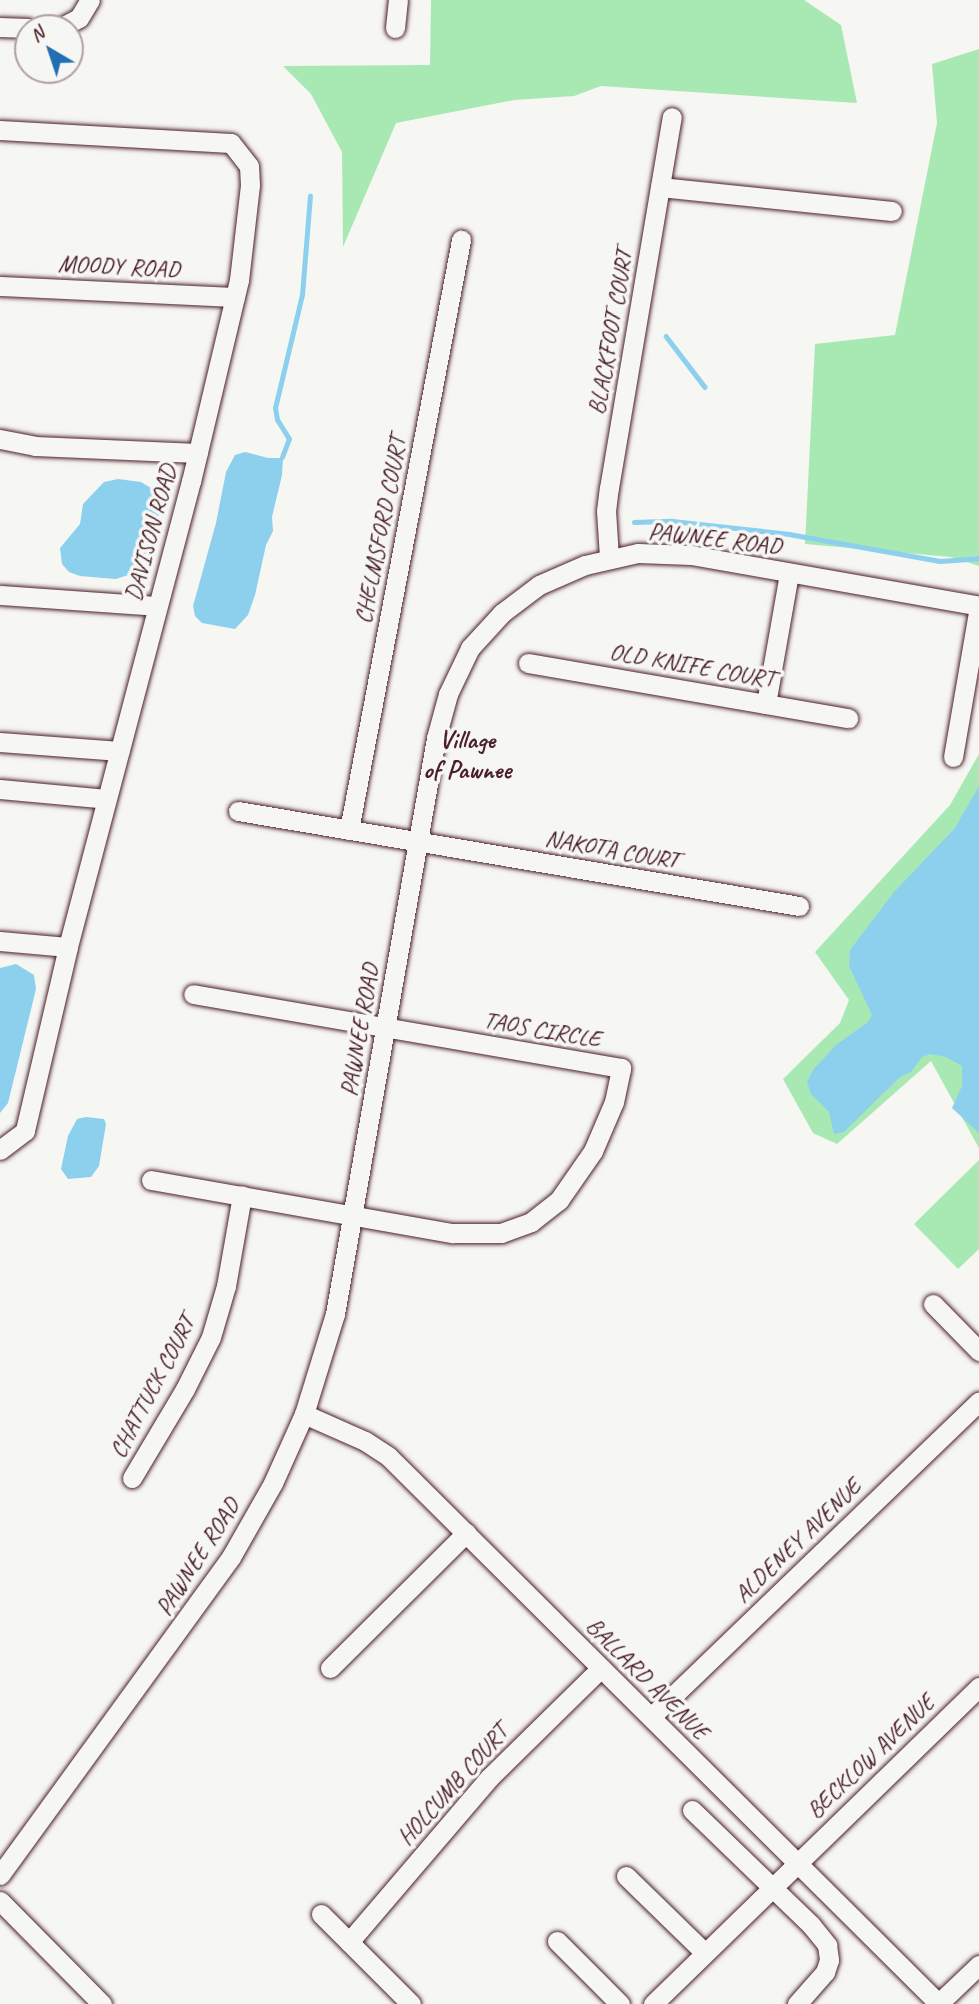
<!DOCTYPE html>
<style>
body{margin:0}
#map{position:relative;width:979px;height:2004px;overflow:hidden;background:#f6f6f2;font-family:Caveat,sans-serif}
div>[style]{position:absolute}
.green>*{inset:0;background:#a8e9b3}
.water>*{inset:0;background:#8cd0ee}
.stream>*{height:4.5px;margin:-2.25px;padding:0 2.25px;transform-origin:2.25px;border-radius:2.25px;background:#8cd0ee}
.roads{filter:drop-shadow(0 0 2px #4a1f2b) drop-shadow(0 0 2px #4a1f2b)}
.minor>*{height:19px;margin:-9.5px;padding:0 9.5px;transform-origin:9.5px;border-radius:9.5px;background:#f6f6f2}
span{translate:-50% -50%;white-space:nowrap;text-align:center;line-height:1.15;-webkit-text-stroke:7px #f6f6f2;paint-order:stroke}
.street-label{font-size:24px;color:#4a1f2b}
.neighbourhood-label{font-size:26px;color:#4a1f2b;font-weight:700}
.north{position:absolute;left:14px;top:14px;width:70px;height:70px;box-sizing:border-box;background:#f6f6f2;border:2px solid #b1a0a2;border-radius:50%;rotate:321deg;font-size:19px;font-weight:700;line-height:28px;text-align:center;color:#4a1f2b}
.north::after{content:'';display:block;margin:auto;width:24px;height:32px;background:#1f6fb2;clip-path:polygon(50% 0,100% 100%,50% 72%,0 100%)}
</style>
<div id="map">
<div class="green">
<i style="clip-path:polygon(431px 0,804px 0,841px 25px,857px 103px,601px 86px,574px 96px,514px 100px,396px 123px,343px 247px,342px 152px,311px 94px,283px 66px,430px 65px)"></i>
<i style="clip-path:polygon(979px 49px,979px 566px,951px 557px,805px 544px,815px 344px,895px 335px,937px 123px,932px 64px)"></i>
<i style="clip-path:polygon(979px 754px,979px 1148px,931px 1061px,837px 1144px,813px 1133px,783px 1079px,840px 1023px,849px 1000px,815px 952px,950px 805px)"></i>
<i style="clip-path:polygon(979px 1160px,979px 1249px,958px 1269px,914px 1224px)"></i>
</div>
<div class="water">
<i style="clip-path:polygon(245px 452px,268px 458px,283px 458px,282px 475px,272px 517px,273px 531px,266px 545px,255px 595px,248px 615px,235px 629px,202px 623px,195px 616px,193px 606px,216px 523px,226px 472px,235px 455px)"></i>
<i style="clip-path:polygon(118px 479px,141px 482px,156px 491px,160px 511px,146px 560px,137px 572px,116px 579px,80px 576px,69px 572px,62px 564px,60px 548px,80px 524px,83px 504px,104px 482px)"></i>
<i style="clip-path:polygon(979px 786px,979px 1133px,952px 1108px,962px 1086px,962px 1066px,946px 1057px,930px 1054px,922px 1057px,911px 1072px,900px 1077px,844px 1132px,834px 1134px,829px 1112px,811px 1094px,807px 1082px,813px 1070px,836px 1045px,868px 1022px,872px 1015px,849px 966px,850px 950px,894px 892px,955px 828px)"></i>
<i style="clip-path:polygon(16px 964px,34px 975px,36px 989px,8px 1103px,0 1113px,0 968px)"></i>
<i style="clip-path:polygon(86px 1117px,104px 1119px,106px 1124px,99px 1166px,91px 1177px,68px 1179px,61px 1169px,68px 1136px,77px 1119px)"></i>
</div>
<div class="stream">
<i style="left:666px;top:336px;width:64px;rotate:52.6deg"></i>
<i style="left:282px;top:457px;width:19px;rotate:-69deg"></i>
<i style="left:289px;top:439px;width:22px;rotate:-122deg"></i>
<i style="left:277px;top:420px;width:12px;rotate:-99deg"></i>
<i style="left:275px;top:408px;width:116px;rotate:-76.6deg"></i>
<i style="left:302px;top:295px;width:99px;rotate:-85.4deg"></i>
<i style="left:634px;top:522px;width:38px;rotate:-2deg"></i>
<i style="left:672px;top:521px;width:118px;rotate:6.3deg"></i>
<i style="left:789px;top:534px;width:153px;rotate:10.1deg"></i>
<i style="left:940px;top:561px;width:39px;rotate:-4deg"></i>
</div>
<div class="roads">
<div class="minor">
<i style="left:0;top:27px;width:28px;rotate:2deg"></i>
<i style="left:60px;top:28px;width:21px;rotate:-28deg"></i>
<i style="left:79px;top:18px;width:21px;rotate:-59deg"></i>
<i style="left:395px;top:28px;width:28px;rotate:-84deg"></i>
<i style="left:0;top:130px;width:231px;rotate:3.2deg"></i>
<i style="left:231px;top:143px;width:29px;rotate:52deg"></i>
<i style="left:249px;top:166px;width:19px;rotate:87deg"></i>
<i style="left:250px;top:185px;width:96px;rotate:96.6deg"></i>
<i style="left:239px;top:280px;width:207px;rotate:103.4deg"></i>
<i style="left:191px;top:481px;width:482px;rotate:104.8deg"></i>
<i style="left:68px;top:947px;width:189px;rotate:103.2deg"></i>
<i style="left:25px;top:1131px;width:31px;rotate:143deg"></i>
<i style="left:660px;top:187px;width:233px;rotate:5.9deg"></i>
<i style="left:0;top:286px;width:235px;rotate:2.7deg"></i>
<i style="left:0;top:439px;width:36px;rotate:11deg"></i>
<i style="left:35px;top:446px;width:163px;rotate:2.5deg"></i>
<i style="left:609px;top:557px;width:46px;rotate:-93.7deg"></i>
<i style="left:606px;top:511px;width:23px;rotate:-83deg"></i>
<i style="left:609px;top:488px;width:376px;rotate:-80.4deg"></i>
<i style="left:0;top:595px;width:157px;rotate:4deg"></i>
<i style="left:528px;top:663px;width:325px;rotate:9.8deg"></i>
<i style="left:766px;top:704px;width:133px;rotate:-80deg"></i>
<i style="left:0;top:742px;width:120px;rotate:4.3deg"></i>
<i style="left:953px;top:757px;width:153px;rotate:-80.2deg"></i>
<i style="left:0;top:789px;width:107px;rotate:5.3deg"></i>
<i style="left:238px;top:811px;width:569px;rotate:9.61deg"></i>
<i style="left:349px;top:830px;width:601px;rotate:-79.25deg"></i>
<i style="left:0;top:941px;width:68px;rotate:5deg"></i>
<i style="left:151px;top:1180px;width:307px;rotate:10deg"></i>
<i style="left:453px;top:1233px;width:48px"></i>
<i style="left:501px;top:1233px;width:32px;rotate:-20deg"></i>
<i style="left:531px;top:1222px;width:36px;rotate:-38deg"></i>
<i style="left:559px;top:1200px;width:60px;rotate:-55.2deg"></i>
<i style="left:593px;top:1151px;width:53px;rotate:-66.8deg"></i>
<i style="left:614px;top:1102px;width:35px;rotate:-78deg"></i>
<i style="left:621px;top:1068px;width:434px;rotate:-170.2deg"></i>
<i style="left:933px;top:1304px;width:66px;rotate:45.6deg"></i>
<i style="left:304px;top:1414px;width:67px;rotate:23.9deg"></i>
<i style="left:365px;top:1441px;width:27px;rotate:33deg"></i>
<i style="left:388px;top:1456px;width:777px;rotate:44.84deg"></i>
<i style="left:132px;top:1478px;width:104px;rotate:-59.2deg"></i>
<i style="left:185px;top:1389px;width:58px;rotate:-63.4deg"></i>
<i style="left:211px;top:1337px;width:53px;rotate:-73.6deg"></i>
<i style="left:226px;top:1286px;width:92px;rotate:-80deg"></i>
<i style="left:330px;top:1668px;width:192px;rotate:-44.8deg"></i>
<i style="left:651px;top:1717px;width:455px;rotate:-43.9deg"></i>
<i style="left:692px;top:1810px;width:165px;rotate:44deg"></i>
<i style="left:811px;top:1925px;width:26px;rotate:51deg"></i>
<i style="left:827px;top:1945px;width:15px;rotate:82deg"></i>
<i style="left:829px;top:1960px;width:13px;rotate:108deg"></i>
<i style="left:825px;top:1972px;width:43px;rotate:131.2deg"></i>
<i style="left:0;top:1875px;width:393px;rotate:-54deg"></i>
<i style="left:231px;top:1557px;width:85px;rotate:-60.4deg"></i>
<i style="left:273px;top:1483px;width:76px;rotate:-65.8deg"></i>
<i style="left:304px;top:1414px;width:105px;rotate:-72.8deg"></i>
<i style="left:335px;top:1314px;width:585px;rotate:-80.05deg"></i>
<i style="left:436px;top:738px;width:46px;rotate:-74.7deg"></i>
<i style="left:448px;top:694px;width:51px;rotate:-64.4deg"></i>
<i style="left:470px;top:648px;width:47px;rotate:-47.6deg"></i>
<i style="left:502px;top:613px;width:46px;rotate:-37.1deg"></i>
<i style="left:539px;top:585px;width:50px;rotate:-23.5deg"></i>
<i style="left:585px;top:565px;width:54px;rotate:-12.8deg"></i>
<i style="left:638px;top:553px;width:53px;rotate:2.2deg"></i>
<i style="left:691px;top:555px;width:292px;rotate:10deg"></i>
<i style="left:626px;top:1876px;width:110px;rotate:44.3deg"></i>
<i style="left:0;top:1901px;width:145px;rotate:45.3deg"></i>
<i style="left:321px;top:1914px;width:127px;rotate:45deg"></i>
<i style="left:557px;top:1941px;width:89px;rotate:45deg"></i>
<i style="left:349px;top:1942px;width:216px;rotate:-49.5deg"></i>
<i style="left:489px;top:1778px;width:157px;rotate:-44.5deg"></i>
<i style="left:653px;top:2004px;width:455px;rotate:-44.2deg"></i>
<i style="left:938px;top:2004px;width:57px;rotate:-43.6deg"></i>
</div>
</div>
<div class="street-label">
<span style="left:119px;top:267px;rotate:3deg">MOODY ROAD</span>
<span style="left:611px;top:332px;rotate:-80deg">BLACKFOOT COURT</span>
<span style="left:381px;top:530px;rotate:-79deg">CHELMSFORD COURT</span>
<span style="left:151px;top:533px;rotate:-75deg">DAVISON ROAD</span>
<span style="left:715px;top:539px;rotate:7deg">PAWNEE ROAD</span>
<span style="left:692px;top:666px;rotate:10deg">OLD KNIFE COURT</span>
<span style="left:612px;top:850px;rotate:10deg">NAKOTA COURT</span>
<span style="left:360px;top:1030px;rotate:-80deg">PAWNEE ROAD</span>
<span style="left:542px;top:1030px;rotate:10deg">TAOS CIRCLE</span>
<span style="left:153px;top:1387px;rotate:-62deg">CHATTUCK COURT</span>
<span style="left:798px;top:1541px;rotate:-44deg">ALDENEY AVENUE</span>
<span style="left:198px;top:1557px;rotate:-57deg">PAWNEE ROAD</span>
<span style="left:647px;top:1679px;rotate:45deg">BALLARD AVENUE</span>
<span style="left:871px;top:1757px;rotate:-44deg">BECKLOW AVENUE</span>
<span style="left:453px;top:1785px;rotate:-48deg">HOLCUMB COURT</span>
</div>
<div class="neighbourhood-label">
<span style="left:467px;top:755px">Village<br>of Pawnee</span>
</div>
<div class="north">N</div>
</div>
